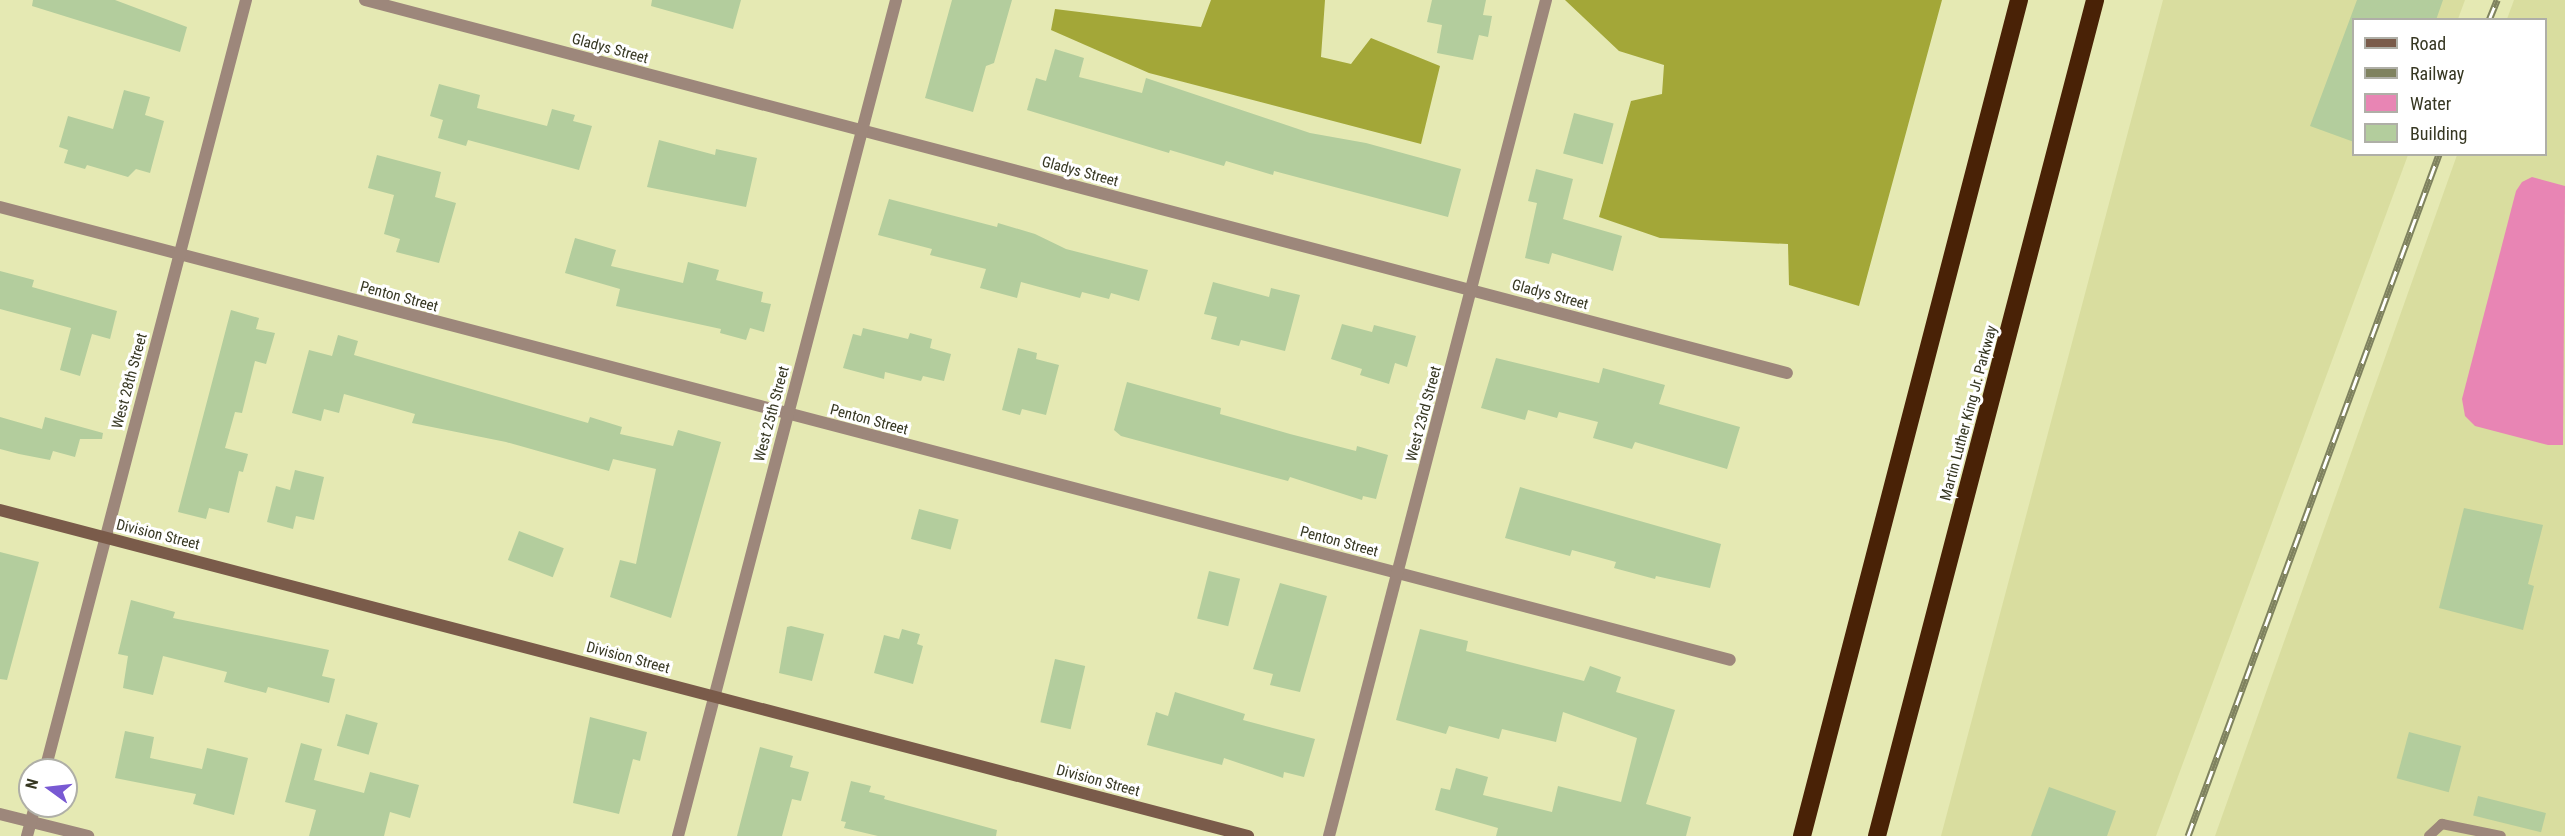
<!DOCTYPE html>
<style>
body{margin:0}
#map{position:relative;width:2565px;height:836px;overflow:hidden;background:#e5e9b3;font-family:"Roboto Condensed",sans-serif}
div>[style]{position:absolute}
.built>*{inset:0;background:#d9dd9f}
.forest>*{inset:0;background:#a3a738}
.water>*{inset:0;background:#e885b4}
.building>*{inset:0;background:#b3cd9d;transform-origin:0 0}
.lane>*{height:10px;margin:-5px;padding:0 5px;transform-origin:5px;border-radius:5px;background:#9d877b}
.street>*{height:12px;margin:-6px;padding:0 6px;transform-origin:6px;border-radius:6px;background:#9d877b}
.secondary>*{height:12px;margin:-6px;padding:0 6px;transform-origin:6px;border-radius:6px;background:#7a5b4a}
.highway>*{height:18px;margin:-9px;padding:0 9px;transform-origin:9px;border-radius:9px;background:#492206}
.rail>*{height:7px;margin-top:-3.5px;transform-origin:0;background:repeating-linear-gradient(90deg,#fff 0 14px,#7f825f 0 28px);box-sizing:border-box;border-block:2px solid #7f825f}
span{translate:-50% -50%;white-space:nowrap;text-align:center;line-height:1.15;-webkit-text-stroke:6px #fff;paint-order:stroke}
.street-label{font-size:15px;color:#363722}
.legend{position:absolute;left:2352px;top:18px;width:195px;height:138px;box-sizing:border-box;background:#fff;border:2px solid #afafa7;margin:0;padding:8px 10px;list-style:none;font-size:18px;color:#363722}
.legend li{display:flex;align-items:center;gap:12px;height:30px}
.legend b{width:30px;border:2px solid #afafa7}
.north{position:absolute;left:18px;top:758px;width:60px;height:60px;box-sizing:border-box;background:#fff;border:2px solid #afafa7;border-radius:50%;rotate:285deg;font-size:16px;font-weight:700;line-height:24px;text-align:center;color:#363722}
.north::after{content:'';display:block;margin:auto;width:21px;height:27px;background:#7859d3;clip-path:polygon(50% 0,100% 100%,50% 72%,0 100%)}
</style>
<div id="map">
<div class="built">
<i style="clip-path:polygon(2163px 0,2465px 0,2458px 19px,2354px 20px,2354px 154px,2408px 155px,2156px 836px,1941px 836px)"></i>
<i style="clip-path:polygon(2514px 0,2565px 0,2565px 836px,2215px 836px,2457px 155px,2546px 154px,2546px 20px,2507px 19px)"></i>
</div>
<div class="forest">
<i style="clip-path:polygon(1211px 0,1325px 0,1321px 57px,1351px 64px,1371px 38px,1440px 66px,1421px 144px,1149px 73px,1051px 30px,1055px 9px,1201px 27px)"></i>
<i style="clip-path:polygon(1942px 0,1859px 306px,1789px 285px,1788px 244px,1660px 238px,1599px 217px,1631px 101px,1662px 94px,1664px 65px,1619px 51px,1565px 0)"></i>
</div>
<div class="water">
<i style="clip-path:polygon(2532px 177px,2565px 186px,2563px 445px,2548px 445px,2475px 426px,2465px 416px,2462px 399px,2516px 191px,2522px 182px)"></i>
</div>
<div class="building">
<i style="clip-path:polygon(33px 0,115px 0,187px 27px,180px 52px,32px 6px)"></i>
<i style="clip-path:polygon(652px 0,741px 0,733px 29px,651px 6px)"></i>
<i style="clip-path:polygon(952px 0,1012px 0,994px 63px,986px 66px,973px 112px,925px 98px)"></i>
<i style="clip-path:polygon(1432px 0,1486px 0,1483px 15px,1492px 16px,1488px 37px,1479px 35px,1473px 60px,1437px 53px,1442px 25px,1427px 22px)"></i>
<i style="clip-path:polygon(2357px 0,2443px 0,2436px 20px,2354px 20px,2354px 142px,2310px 126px)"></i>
<i style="clip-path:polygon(1055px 49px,1084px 58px,1079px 77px,1142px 93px,1146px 78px,1310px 133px,1366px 143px,1461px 169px,1448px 217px,1274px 171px,1273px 175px,1226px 161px,1224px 166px,1170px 150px,1169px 153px,1027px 110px,1036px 78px,1046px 81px)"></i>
<i style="clip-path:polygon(439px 84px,480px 95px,477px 108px,547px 126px,552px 109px,575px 115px,573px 121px,592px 126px,579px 170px,468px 140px,466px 146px,438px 138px,443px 120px,430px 116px)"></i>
<i style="clip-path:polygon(124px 90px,150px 97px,145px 115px,164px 121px,150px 173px,136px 169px,128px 177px,87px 165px,85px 169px,64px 163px,68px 150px,59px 147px,68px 116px,113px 129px)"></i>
<i style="left:1574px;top:113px;width:41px;height:42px;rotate:15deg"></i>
<i style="clip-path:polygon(659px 140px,715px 155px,716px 149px,757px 158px,746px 207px,647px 187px)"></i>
<i style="clip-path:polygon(377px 155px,441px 172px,435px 197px,456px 203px,439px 263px,396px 252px,400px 239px,384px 234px,394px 195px,368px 188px)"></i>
<i style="clip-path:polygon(1536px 169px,1573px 179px,1563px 219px,1622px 236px,1613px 271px,1552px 253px,1549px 264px,1525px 258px,1537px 203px,1528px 201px)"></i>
<i style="clip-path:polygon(889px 199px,997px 227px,998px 223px,1035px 234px,1066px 249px,1148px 270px,1139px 301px,1111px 293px,1109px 299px,1082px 292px,1080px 298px,1021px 282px,1017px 298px,980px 288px,986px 269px,930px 255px,932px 249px,878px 235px)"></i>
<i style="clip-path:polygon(575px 238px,616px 250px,611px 266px,683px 283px,688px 262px,719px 270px,716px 280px,763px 292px,761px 302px,771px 304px,764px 332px,750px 328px,746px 340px,720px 333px,721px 329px,616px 306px,620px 289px,565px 273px)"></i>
<i style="clip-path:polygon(0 271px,34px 280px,32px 287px,117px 311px,110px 339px,92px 334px,80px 376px,60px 370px,71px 328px,0 309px)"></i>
<i style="clip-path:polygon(1213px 282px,1269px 297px,1271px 288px,1300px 295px,1285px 351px,1241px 340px,1239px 346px,1211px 339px,1217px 317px,1204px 314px)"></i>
<i style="clip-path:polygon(231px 310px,259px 318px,256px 329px,275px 333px,266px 364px,255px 361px,242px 413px,235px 412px,225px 448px,248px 454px,243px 472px,239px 471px,229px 513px,209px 508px,206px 519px,178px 512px)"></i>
<i style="clip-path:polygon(1342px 324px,1372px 332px,1374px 325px,1416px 336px,1407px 367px,1395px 363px,1389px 384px,1360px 375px,1362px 369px,1331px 359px)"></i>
<i style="clip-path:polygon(863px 328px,908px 339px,910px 333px,932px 339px,930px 348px,951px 354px,944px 381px,923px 376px,921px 381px,885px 372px,884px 379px,843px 368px,853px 334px,861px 336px)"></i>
<i style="clip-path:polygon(338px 335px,358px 341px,354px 355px,588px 423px,590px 417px,622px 427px,620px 434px,673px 446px,678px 430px,721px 442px,671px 618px,610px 597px,620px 560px,636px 564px,656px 469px,613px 459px,609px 471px,506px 442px,412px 423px,415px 414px,344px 394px,339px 413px,324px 409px,321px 421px,292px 413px,309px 350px,332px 356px)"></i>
<i style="clip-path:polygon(1018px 348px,1037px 353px,1036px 359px,1059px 365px,1046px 415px,1022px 409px,1020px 415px,1002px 410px)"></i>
<i style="clip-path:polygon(1496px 358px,1599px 383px,1603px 368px,1665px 385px,1659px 404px,1740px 427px,1727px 469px,1635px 442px,1632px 449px,1593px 438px,1598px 422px,1559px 412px,1557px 418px,1528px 410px,1525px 420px,1481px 408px)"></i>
<i style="clip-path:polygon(1127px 382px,1221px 408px,1220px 414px,1290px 434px,1356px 451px,1357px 446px,1388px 455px,1376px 499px,1363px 496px,1362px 500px,1290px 477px,1288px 481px,1121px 436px,1114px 430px)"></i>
<i style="clip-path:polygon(0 417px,42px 429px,45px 417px,103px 433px,102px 439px,80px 439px,75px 457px,53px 451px,50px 460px,19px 454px,0 449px)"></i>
<i style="clip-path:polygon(295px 470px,324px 477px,314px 520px,296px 516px,293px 529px,267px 522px,276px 486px,290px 490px)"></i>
<i style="clip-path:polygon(1520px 487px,1721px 544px,1710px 588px,1656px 576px,1655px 579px,1614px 568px,1616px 562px,1572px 550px,1570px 556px,1505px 538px)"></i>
<i style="clip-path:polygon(2464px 508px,2543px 525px,2528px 584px,2534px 586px,2523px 630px,2439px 608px)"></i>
<i style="left:919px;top:509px;width:41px;height:31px;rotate:15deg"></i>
<i style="left:519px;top:531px;width:48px;height:31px;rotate:21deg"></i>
<i style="clip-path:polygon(0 552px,39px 562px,7px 680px,0 679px)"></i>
<i style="left:1209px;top:571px;width:32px;height:49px;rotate:14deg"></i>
<i style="clip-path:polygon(1280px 583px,1327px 596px,1300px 692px,1270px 685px,1273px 674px,1253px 669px)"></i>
<i style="clip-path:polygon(131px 600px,175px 612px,173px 618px,329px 650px,322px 676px,335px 679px,329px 703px,268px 687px,266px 693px,224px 682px,227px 672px,163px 656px,153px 695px,123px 688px,128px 656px,118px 654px)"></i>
<i style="clip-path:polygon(791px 626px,824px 634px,812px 681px,779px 673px,787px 627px)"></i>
<i style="clip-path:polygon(902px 629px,920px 634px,917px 644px,923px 646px,913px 684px,874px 673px,884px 635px,899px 639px)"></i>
<i style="clip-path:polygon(1420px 629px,1468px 641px,1466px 651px,1584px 681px,1590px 666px,1621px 677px,1616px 692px,1675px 710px,1646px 804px,1691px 817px,1686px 836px,1496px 836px,1498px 828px,1435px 810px,1441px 788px,1450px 790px,1456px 768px,1488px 777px,1483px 795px,1552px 812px,1558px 786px,1621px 802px,1637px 738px,1563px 712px,1556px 742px,1502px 729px,1499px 739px,1449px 726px,1446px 734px,1396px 720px)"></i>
<i style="left:1055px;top:659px;width:31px;height:65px;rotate:13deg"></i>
<i style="clip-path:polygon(1175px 692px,1245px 714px,1243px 720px,1315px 739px,1304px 777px,1284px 772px,1283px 778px,1224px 758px,1222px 765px,1147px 745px,1156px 712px,1168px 716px)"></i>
<i style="left:346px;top:714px;width:33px;height:33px;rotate:16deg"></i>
<i style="clip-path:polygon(590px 717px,647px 732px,640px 761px,633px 759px,619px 814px,573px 803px)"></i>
<i style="clip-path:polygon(125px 731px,154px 737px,150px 758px,202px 769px,207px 748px,248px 758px,234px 815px,193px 804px,196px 794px,115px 778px)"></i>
<i style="left:2409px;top:732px;width:54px;height:48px;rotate:15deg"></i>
<i style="clip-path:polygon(301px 743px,322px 749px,314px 780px,364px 793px,370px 772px,419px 785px,410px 818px,390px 812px,384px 836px,309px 836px,316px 810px,285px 802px)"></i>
<i style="clip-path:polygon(760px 747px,793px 756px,790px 767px,809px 772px,801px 801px,792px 799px,782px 836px,737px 836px)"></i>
<i style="clip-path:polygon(851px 781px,871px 786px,869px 792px,885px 796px,884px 799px,997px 830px,996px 836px,878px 836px,844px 828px,846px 822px,841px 821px)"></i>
<i style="clip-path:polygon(2049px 787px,2116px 811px,2107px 836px,2031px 836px)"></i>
<i style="left:2478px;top:796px;width:70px;height:20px;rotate:14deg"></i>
</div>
<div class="lane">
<i style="left:2429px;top:836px;width:18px;rotate:-43deg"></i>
<i style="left:2442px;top:824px;width:60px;rotate:11.5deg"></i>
</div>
<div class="street">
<i style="left:365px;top:0;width:1470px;rotate:14.7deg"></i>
<i style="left:0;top:207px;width:1788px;rotate:14.67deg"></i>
<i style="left:45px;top:770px;width:796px;rotate:-75.37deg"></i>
<i style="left:0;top:814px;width:91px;rotate:14deg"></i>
<i style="left:27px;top:836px;width:31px;rotate:-75deg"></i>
<i style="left:678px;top:836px;width:864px;rotate:-75.38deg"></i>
<i style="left:1329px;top:836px;width:864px;rotate:-75.45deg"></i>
</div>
<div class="secondary">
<i style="left:0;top:510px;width:1290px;rotate:14.64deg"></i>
</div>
<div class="highway">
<i style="left:1802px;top:836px;width:864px;rotate:-75.45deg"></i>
<i style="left:1877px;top:836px;width:864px;rotate:-75.38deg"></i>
</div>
<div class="rail">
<i style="left:2489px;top:20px;width:22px;rotate:-68deg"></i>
<i style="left:2188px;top:836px;width:727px;rotate:-69.79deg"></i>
</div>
<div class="street-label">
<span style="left:610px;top:49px;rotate:15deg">Gladys Street</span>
<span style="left:1080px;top:172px;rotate:15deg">Gladys Street</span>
<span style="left:1550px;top:295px;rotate:15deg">Gladys Street</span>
<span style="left:399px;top:297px;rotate:15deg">Penton Street</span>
<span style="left:130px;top:381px;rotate:-75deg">West 28th Street</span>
<span style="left:1969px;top:413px;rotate:-75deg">Martin Luther King Jr. Parkway</span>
<span style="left:772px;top:414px;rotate:-75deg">West 25th Street</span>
<span style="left:1424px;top:414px;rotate:-75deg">West 23rd Street</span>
<span style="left:869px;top:420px;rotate:15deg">Penton Street</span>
<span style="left:158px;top:535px;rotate:14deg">Division Street</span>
<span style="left:1339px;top:542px;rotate:15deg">Penton Street</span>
<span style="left:628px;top:658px;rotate:15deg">Division Street</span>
<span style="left:1098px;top:781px;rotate:15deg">Division Street</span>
</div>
<ul class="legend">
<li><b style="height:8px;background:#7a5b4a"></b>Road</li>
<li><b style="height:8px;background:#7f825f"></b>Railway</li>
<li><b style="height:16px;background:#e885b4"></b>Water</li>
<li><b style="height:16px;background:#b3cd9d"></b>Building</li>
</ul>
<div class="north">N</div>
</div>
